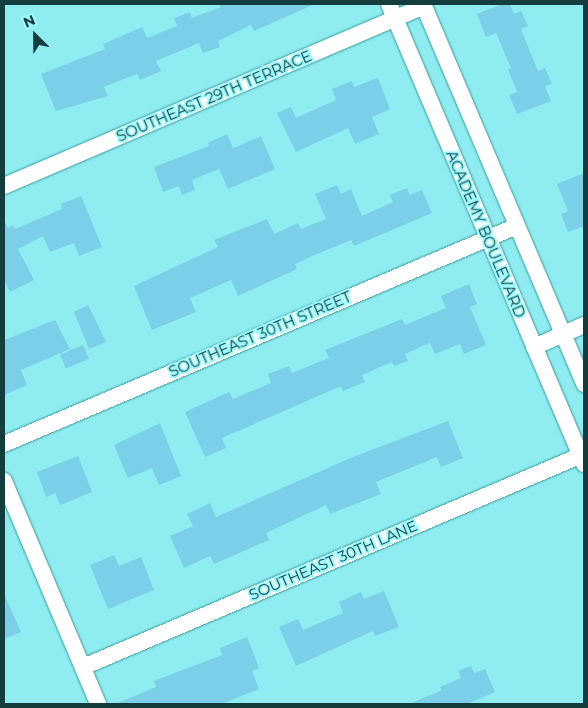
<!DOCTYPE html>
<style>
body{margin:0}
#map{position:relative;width:588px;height:708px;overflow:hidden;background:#8fedf1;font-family:Montserrat,sans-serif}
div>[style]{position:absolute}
.building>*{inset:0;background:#7bcfe8;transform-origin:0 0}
.roads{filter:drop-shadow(0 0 1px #3a9ba0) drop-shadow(0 0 1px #3a9ba0)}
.street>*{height:16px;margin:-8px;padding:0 8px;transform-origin:8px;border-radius:8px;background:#fff}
span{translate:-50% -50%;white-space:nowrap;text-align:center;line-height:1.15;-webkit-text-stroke:4px #9dfafe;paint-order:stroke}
.street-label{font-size:15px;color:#143d3e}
.frame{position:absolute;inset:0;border:5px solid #143d3e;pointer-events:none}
.north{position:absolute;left:10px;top:10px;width:50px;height:50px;-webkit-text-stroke:4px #9dfafe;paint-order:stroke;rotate:337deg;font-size:14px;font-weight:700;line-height:20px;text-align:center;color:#143d3e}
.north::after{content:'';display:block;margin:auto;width:18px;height:22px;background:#143d3e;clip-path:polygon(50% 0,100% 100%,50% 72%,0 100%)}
</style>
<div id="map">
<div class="building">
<i style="clip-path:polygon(219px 4px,315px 4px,254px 31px,251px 25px,218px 41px,220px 47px,203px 53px,199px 43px,156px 61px,161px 71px,140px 80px,137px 74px,104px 87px,108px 96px,56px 111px,41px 74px,105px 49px,103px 44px,142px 27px,147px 38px,177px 26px,174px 18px,190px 12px,192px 18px,221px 7px)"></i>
<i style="clip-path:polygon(502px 4px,510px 4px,514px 14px,521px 11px,528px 26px,521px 29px,533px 59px,538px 71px,545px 68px,552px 84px,545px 86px,551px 101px,517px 114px,509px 95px,517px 92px,508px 69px,511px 68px,496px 33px,486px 37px,477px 14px)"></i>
<i style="clip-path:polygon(378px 78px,390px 109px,372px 117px,379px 134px,355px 144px,348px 128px,296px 152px,277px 113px,291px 107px,296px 118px,336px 100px,332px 89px,352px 81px,354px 87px)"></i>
<i style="clip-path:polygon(227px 134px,233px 148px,261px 136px,275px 169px,228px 189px,219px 169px,192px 180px,195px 190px,182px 195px,179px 186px,163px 192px,154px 167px,209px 146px,208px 143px)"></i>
<i style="clip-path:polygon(584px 173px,584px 226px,568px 232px,561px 214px,568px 211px,557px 184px)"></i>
<i style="clip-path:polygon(337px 185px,341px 194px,351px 189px,362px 216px,393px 202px,390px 195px,407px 188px,410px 195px,422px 190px,432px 213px,354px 246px,351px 240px,312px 256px,295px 264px,297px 269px,238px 296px,231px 280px,190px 298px,196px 312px,152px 330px,134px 286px,218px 247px,214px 240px,267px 219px,274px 234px,298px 223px,301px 229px,326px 219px,315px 194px)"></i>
<i style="clip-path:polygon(81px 196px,102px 247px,79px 256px,74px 243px,50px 252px,43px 236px,18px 249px,34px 280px,10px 292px,4px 280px,4px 220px,8px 228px,13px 225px,15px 229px,62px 209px,61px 204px)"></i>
<i style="clip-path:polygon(469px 284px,477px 304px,470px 307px,486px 345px,464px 354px,460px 344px,435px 354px,430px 343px,405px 354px,408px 361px,394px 366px,392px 362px,362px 375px,365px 382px,343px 391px,341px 386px,222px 438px,226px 448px,205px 457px,185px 412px,229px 392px,233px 399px,271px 383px,268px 374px,289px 366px,292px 373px,329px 358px,325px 350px,402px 319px,405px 325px,446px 308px,441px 296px)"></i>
<i style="clip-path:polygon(88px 305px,106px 342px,89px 349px,74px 312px)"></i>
<i style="clip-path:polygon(55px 320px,70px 349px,21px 370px,27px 385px,4px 395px,4px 340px)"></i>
<i style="left:83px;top:345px;width:15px;height:25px;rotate:67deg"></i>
<i style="clip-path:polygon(448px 421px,463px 458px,441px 467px,437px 457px,376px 482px,381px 494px,330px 514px,326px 505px,266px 533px,269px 540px,214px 564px,210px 556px,184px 568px,170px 536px,193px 526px,187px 514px,210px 503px,216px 517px,353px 457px)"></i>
<i style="clip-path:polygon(160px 423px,181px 476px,159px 485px,152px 468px,128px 478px,114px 445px)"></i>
<i style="clip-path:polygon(78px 456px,92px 492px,60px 505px,55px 493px,46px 497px,37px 472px)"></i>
<i style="clip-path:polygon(114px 555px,119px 566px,141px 557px,154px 590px,108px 609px,90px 565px)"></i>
<i style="clip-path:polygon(384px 591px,399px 627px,375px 636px,373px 631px,296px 666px,279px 627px,298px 619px,303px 630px,343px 613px,339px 602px,361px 592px,364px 599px)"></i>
<i style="clip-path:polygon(4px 594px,21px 632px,4px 639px)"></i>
<i style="clip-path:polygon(247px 637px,259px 668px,252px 671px,259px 689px,222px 704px,115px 704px,156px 687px,154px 681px,222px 655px,220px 648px)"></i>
<i style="clip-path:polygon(471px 666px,474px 673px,485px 669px,495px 692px,467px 704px,409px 704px,442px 690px,440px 687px,461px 678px,458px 671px)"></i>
</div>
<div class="roads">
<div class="street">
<i style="left:389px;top:4px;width:500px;rotate:67deg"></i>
<i style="left:423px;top:4px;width:413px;rotate:67deg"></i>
<i style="left:4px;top:186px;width:457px;rotate:-23.2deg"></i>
<i style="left:534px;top:347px;width:55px;rotate:-23.7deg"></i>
<i style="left:4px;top:444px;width:557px;rotate:-23.02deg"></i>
<i style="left:4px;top:481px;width:242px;rotate:67.1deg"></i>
<i style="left:83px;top:667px;width:544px;rotate:-23.03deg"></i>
</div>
</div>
<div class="street-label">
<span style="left:214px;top:96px;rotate:-23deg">SOUTHEAST 29TH TERRACE</span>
<span style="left:486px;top:234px;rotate:67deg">ACADEMY BOULEVARD</span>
<span style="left:260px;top:334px;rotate:-23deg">SOUTHEAST 30TH STREET</span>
<span style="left:333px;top:560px;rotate:-23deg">SOUTHEAST 30TH LANE</span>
</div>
<div class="frame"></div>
<div class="north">N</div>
</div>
